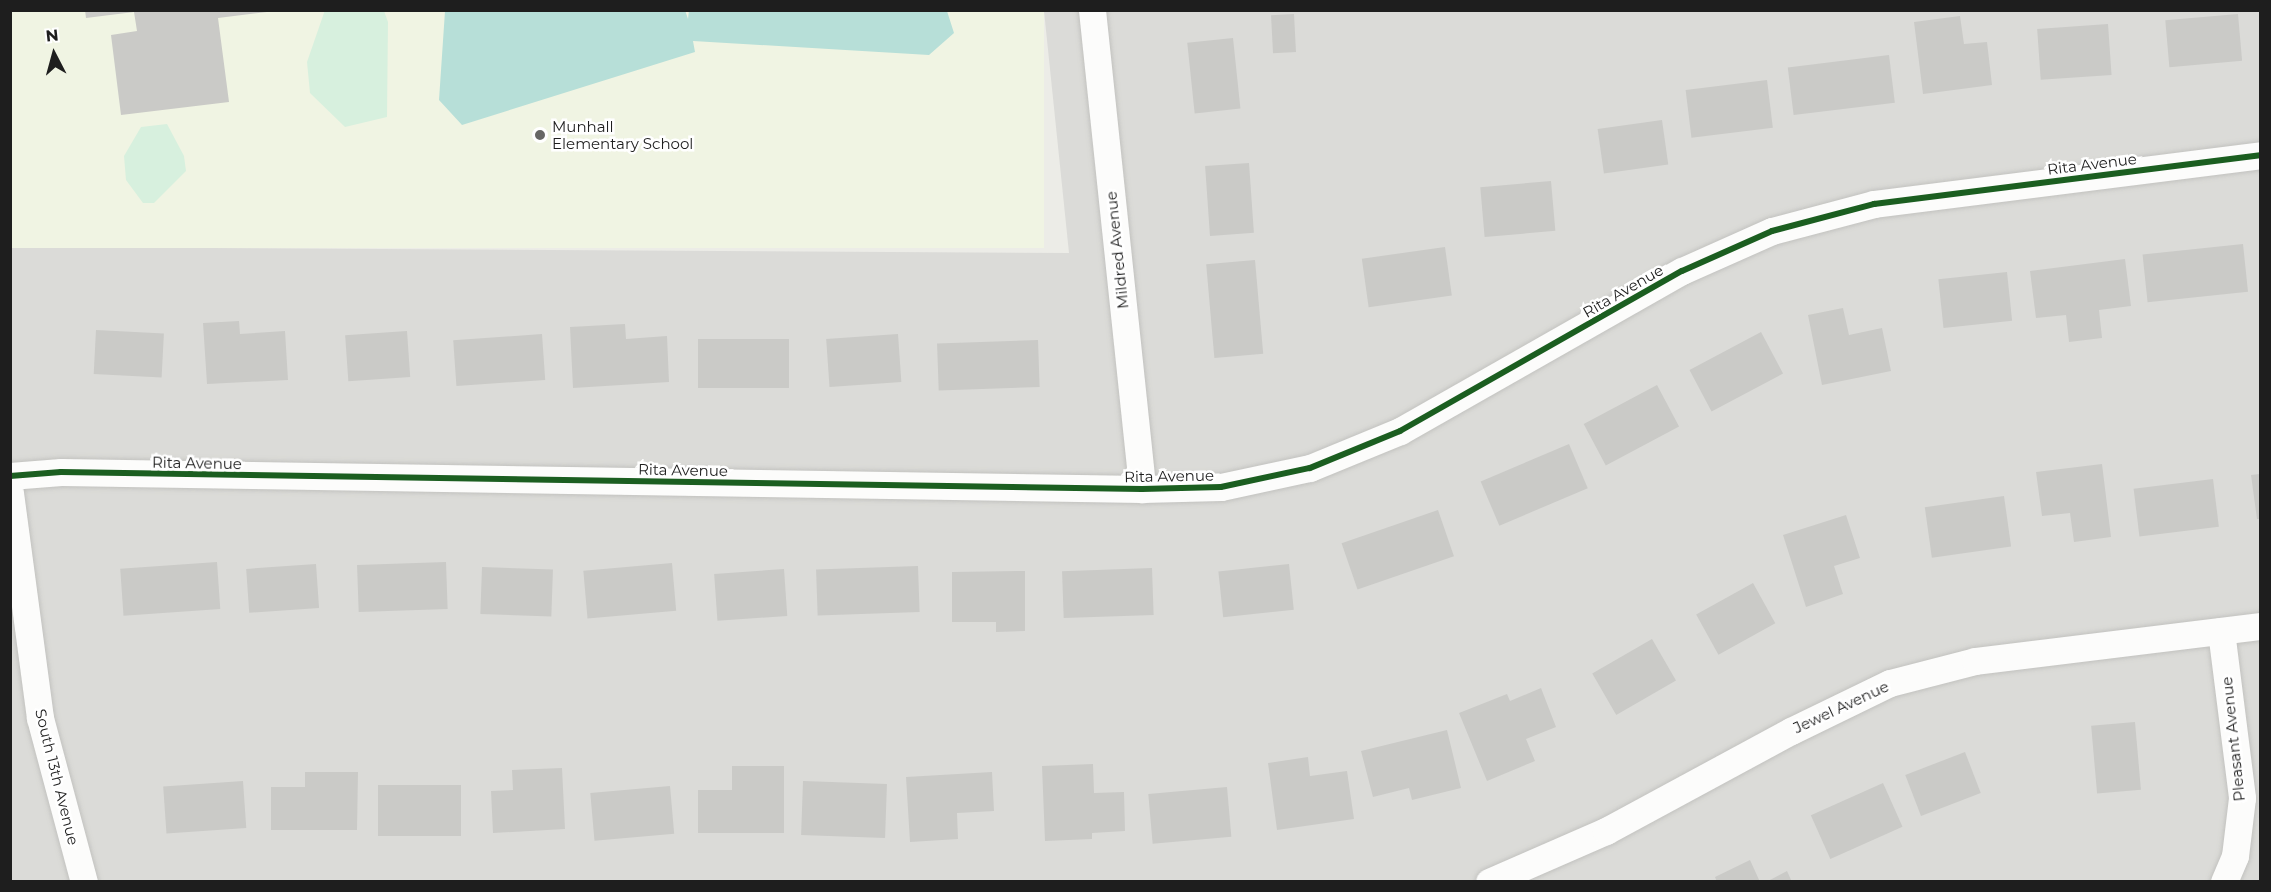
<!DOCTYPE html>
<style>
body{margin:0}
#map{position:relative;width:2271px;height:892px;overflow:hidden;background:#ecece7;font-family:Montserrat,sans-serif}
div>[style]{position:absolute}
.residential>*{inset:0;background:#dbdbd8}
.education>*{inset:0;background:#f0f4e3;transform-origin:0 0}
.park>*{inset:0;background:#d7f0de}
.pitch>*{inset:0;background:#b7dfd8}
.building>*{inset:0;background:#cacac7;transform-origin:0 0}
.roads{filter:drop-shadow(0 0 2px #c2c2bf) drop-shadow(0 0 2px #c2c2bf)}
.minor>*{height:27px;margin:-13.5px;padding:0 13.5px;transform-origin:13.5px;border-radius:13.5px;background:#fcfcfb}
.cycleway>*{height:6px;margin:-3px;padding:0 3px;transform-origin:3px;border-radius:3px;background:#1b5e20}
.dots>*{width:16px;height:16px;translate:-50% -50%;box-sizing:border-box;border:3px solid #fff;border-radius:50%}
span{translate:-50% -50%;white-space:nowrap;text-align:center;line-height:1.15;-webkit-text-stroke:5px #fff;paint-order:stroke}
.poi-label{font-size:15px;color:#1e1e1e}
.left{translate:0 -50%;text-align:left}
.street-label{font-size:15px;color:#1e1e1e}
.frame{position:absolute;inset:0;border:12px solid #1e1e1e;pointer-events:none}
.north{position:absolute;left:24px;top:24px;width:60px;height:60px;-webkit-text-stroke:4px #fff;paint-order:stroke;rotate:354deg;font-size:16px;font-weight:700;line-height:24px;text-align:center;color:#1e1e1e}
.north::after{content:'';display:block;margin:auto;width:21px;height:27px;background:#1e1e1e;clip-path:polygon(50% 0,100% 100%,50% 72%,0 100%)}
</style>
<div id="map">
<div class="residential">
<i style="clip-path:polygon(1044px 11px,2260px 11px,2260px 881px,11px 881px,10px 22px,35px 247px,1069px 253px)"></i>
</div>
<div class="education">
<i style="left:10px;top:11px;width:1034px;height:237px"></i>
</div>
<div class="park">
<i style="clip-path:polygon(325px 10px,384px 11px,388px 22px,387px 117px,345px 127px,310px 93px,307px 62px)"></i>
<i style="clip-path:polygon(167px 124px,184px 156px,186px 171px,154px 203px,143px 203px,126px 180px,124px 156px,141px 127px)"></i>
</div>
<div class="pitch">
<i style="clip-path:polygon(685px 10px,688px 19px,689px 10px,947px 11px,954px 33px,929px 55px,693px 41px,695px 52px,462px 125px,439px 100px,445px 11px)"></i>
</div>
<div class="building">
<i style="clip-path:polygon(85px 10px,267px 10px,267px 12px,218px 18px,229px 102px,121px 115px,111px 35px,137px 31px,134px 12px,86px 18px)"></i>
<i style="left:1294px;top:14px;width:38px;height:23px;rotate:87deg"></i>
<i style="left:2238px;top:14px;width:47px;height:73px;rotate:85deg"></i>
<i style="clip-path:polygon(1960px 16px,1964px 44px,1987px 42px,1992px 85px,1923px 94px,1914px 22px)"></i>
<i style="left:2108px;top:24px;width:51px;height:71px;rotate:86deg"></i>
<i style="left:1233px;top:38px;width:71px;height:46px;rotate:84deg"></i>
<i style="left:1889px;top:55px;width:48px;height:102px;rotate:83deg"></i>
<i style="left:1767px;top:80px;width:48px;height:82px;rotate:83deg"></i>
<i style="left:1662px;top:120px;width:45px;height:65px;rotate:82deg"></i>
<i style="left:1249px;top:163px;width:70px;height:44px;rotate:86deg"></i>
<i style="left:1551px;top:181px;width:50px;height:71px;rotate:85deg"></i>
<i style="left:2243px;top:244px;width:48px;height:101px;rotate:84deg"></i>
<i style="left:1445px;top:247px;width:49px;height:84px;rotate:82deg"></i>
<i style="clip-path:polygon(2125px 259px,2131px 306px,2099px 310px,2102px 338px,2069px 342px,2066px 315px,2036px 318px,2030px 271px)"></i>
<i style="left:1255px;top:260px;width:94px;height:49px;rotate:85deg"></i>
<i style="left:2007px;top:272px;width:49px;height:69px;rotate:84deg"></i>
<i style="clip-path:polygon(1843px 308px,1849px 335px,1882px 328px,1891px 371px,1822px 385px,1808px 315px)"></i>
<i style="clip-path:polygon(239px 321px,240px 334px,285px 331px,288px 380px,207px 384px,203px 323px)"></i>
<i style="clip-path:polygon(625px 324px,626px 339px,667px 336px,669px 382px,573px 388px,570px 327px)"></i>
<i style="left:96px;top:330px;width:68px;height:44px;rotate:3deg"></i>
<i style="left:407px;top:331px;width:46px;height:62px;rotate:86deg"></i>
<i style="left:1761px;top:332px;width:47px;height:81px;rotate:62deg"></i>
<i style="left:542px;top:334px;width:46px;height:89px;rotate:86deg"></i>
<i style="left:898px;top:334px;width:48px;height:72px;rotate:86deg"></i>
<i style="left:698px;top:339px;width:91px;height:49px"></i>
<i style="left:1038px;top:340px;width:47px;height:101px;rotate:88deg"></i>
<i style="left:1657px;top:385px;width:47px;height:83px;rotate:62deg"></i>
<i style="left:1569px;top:444px;width:48px;height:96px;rotate:67deg"></i>
<i style="clip-path:polygon(2102px 464px,2111px 537px,2074px 542px,2070px 513px,2042px 516px,2036px 472px)"></i>
<i style="clip-path:polygon(2260px 474px,2260px 519px,2257px 519px,2251px 475px)"></i>
<i style="left:2213px;top:479px;width:48px;height:80px;rotate:83deg"></i>
<i style="left:2004px;top:496px;width:51px;height:80px;rotate:82deg"></i>
<i style="left:1438px;top:510px;width:49px;height:102px;rotate:71deg"></i>
<i style="clip-path:polygon(1846px 515px,1860px 558px,1834px 566px,1843px 594px,1806px 607px,1783px 535px)"></i>
<i style="left:217px;top:562px;width:47px;height:97px;rotate:86deg"></i>
<i style="left:446px;top:562px;width:47px;height:89px;rotate:88deg"></i>
<i style="left:672px;top:563px;width:48px;height:89px;rotate:85deg"></i>
<i style="left:316px;top:564px;width:44px;height:70px;rotate:86deg"></i>
<i style="left:1289px;top:564px;width:46px;height:71px;rotate:84deg"></i>
<i style="left:918px;top:566px;width:46px;height:102px;rotate:88deg"></i>
<i style="left:482px;top:567px;width:71px;height:47px;rotate:2deg"></i>
<i style="left:1152px;top:568px;width:47px;height:90px;rotate:88deg"></i>
<i style="left:784px;top:569px;width:47px;height:70px;rotate:86deg"></i>
<i style="clip-path:polygon(1025px 571px,1025px 631px,996px 632px,996px 622px,952px 622px,952px 572px)"></i>
<i style="left:1753px;top:583px;width:46px;height:65px;rotate:61deg"></i>
<i style="left:1652px;top:639px;width:48px;height:69px;rotate:60deg"></i>
<i style="clip-path:polygon(1541px 688px,1556px 727px,1526px 739px,1535px 761px,1487px 781px,1459px 713px,1507px 694px,1510px 701px)"></i>
<i style="left:2135px;top:722px;width:68px;height:44px;rotate:85deg"></i>
<i style="clip-path:polygon(1447px 730px,1461px 788px,1412px 800px,1409px 788px,1373px 797px,1361px 751px)"></i>
<i style="left:1965px;top:752px;width:44px;height:64px;rotate:69deg"></i>
<i style="clip-path:polygon(1308px 757px,1310px 776px,1347px 771px,1354px 819px,1277px 830px,1268px 763px)"></i>
<i style="clip-path:polygon(1093px 764px,1094px 793px,1124px 792px,1125px 831px,1092px 833px,1092px 839px,1045px 841px,1042px 766px)"></i>
<i style="clip-path:polygon(732px 766px,784px 766px,784px 833px,698px 833px,698px 790px,732px 790px)"></i>
<i style="clip-path:polygon(562px 768px,565px 829px,493px 833px,491px 791px,513px 790px,512px 770px)"></i>
<i style="clip-path:polygon(305px 772px,358px 772px,357px 830px,271px 830px,271px 787px,305px 787px)"></i>
<i style="clip-path:polygon(992px 772px,994px 811px,957px 813px,958px 839px,910px 842px,906px 777px)"></i>
<i style="left:243px;top:781px;width:47px;height:80px;rotate:86deg"></i>
<i style="left:803px;top:781px;width:84px;height:54px;rotate:2deg"></i>
<i style="left:1883px;top:783px;width:48px;height:79px;rotate:66deg"></i>
<i style="left:461px;top:785px;width:51px;height:83px;rotate:90deg"></i>
<i style="left:670px;top:786px;width:48px;height:80px;rotate:85deg"></i>
<i style="left:1227px;top:787px;width:50px;height:79px;rotate:85deg"></i>
<i style="clip-path:polygon(1750px 860px,1760px 882px,1717px 882px,1715px 877px)"></i>
<i style="clip-path:polygon(1787px 871px,1792px 882px,1766px 882px)"></i>
</div>
<div class="roads">
<div class="minor">
<i style="left:1092px;top:10px;width:482px;rotate:84deg"></i>
<i style="left:10px;top:476px;width:51px;rotate:-4.5deg"></i>
<i style="left:61px;top:472px;width:1081px;rotate:0.9deg"></i>
<i style="left:1142px;top:489px;width:79px;rotate:-1.5deg"></i>
<i style="left:1221px;top:487px;width:91px;rotate:-12.1deg"></i>
<i style="left:1310px;top:468px;width:97px;rotate:-22.3deg"></i>
<i style="left:1400px;top:431px;width:324px;rotate:-29.6deg"></i>
<i style="left:1682px;top:271px;width:98px;rotate:-24deg"></i>
<i style="left:1772px;top:231px;width:106px;rotate:-14.8deg"></i>
<i style="left:1874px;top:204px;width:389px;rotate:-7.2deg"></i>
<i style="left:10px;top:493px;width:227px;rotate:82.4deg"></i>
<i style="left:40px;top:718px;width:170px;rotate:75deg"></i>
<i style="left:2221px;top:631px;width:168px;rotate:82.8deg"></i>
<i style="left:2242px;top:798px;width:58px;rotate:96.9deg"></i>
<i style="left:2235px;top:856px;width:28px;rotate:113deg"></i>
<i style="left:1489px;top:882px;width:128px;rotate:-23.6deg"></i>
<i style="left:1606px;top:831px;width:210px;rotate:-28.4deg"></i>
<i style="left:1791px;top:731px;width:110px;rotate:-25.9deg"></i>
<i style="left:1890px;top:683px;width:88px;rotate:-14.5deg"></i>
<i style="left:1975px;top:661px;width:287px;rotate:-7deg"></i>
</div>
</div>
<div class="cycleway">
<i style="left:10px;top:476px;width:51px;rotate:-4.5deg"></i>
<i style="left:61px;top:472px;width:1081px;rotate:0.9deg"></i>
<i style="left:1142px;top:489px;width:79px;rotate:-1.5deg"></i>
<i style="left:1221px;top:487px;width:91px;rotate:-12.1deg"></i>
<i style="left:1310px;top:468px;width:97px;rotate:-22.3deg"></i>
<i style="left:1400px;top:431px;width:324px;rotate:-29.6deg"></i>
<i style="left:1682px;top:271px;width:98px;rotate:-24deg"></i>
<i style="left:1772px;top:231px;width:106px;rotate:-14.8deg"></i>
<i style="left:1874px;top:204px;width:389px;rotate:-7.2deg"></i>
</div>
<div class="dots">
<i style="left:540px;top:135px;background:#666664"></i>
</div>
<div class="poi-label">
<span class="left" style="left:552px;top:135px">Munhall<br>Elementary School</span>
</div>
<div class="street-label">
<span style="left:2092px;top:164px;rotate:-7deg">Rita Avenue</span>
<span style="left:1117px;top:250px;rotate:-96deg">Mildred Avenue</span>
<span style="left:1623px;top:291px;rotate:-30deg">Rita Avenue</span>
<span style="left:197px;top:463px;rotate:1deg">Rita Avenue</span>
<span style="left:683px;top:470px;rotate:1deg">Rita Avenue</span>
<span style="left:1169px;top:476px;rotate:-1deg">Rita Avenue</span>
<span style="left:1841px;top:707px;rotate:-25deg">Jewel Avenue</span>
<span style="left:2233px;top:739px;rotate:-96deg">Pleasant Avenue</span>
<span style="left:57px;top:777px;rotate:76deg">South 13th Avenue</span>
</div>
<div class="frame"></div>
<div class="north">N</div>
</div>
